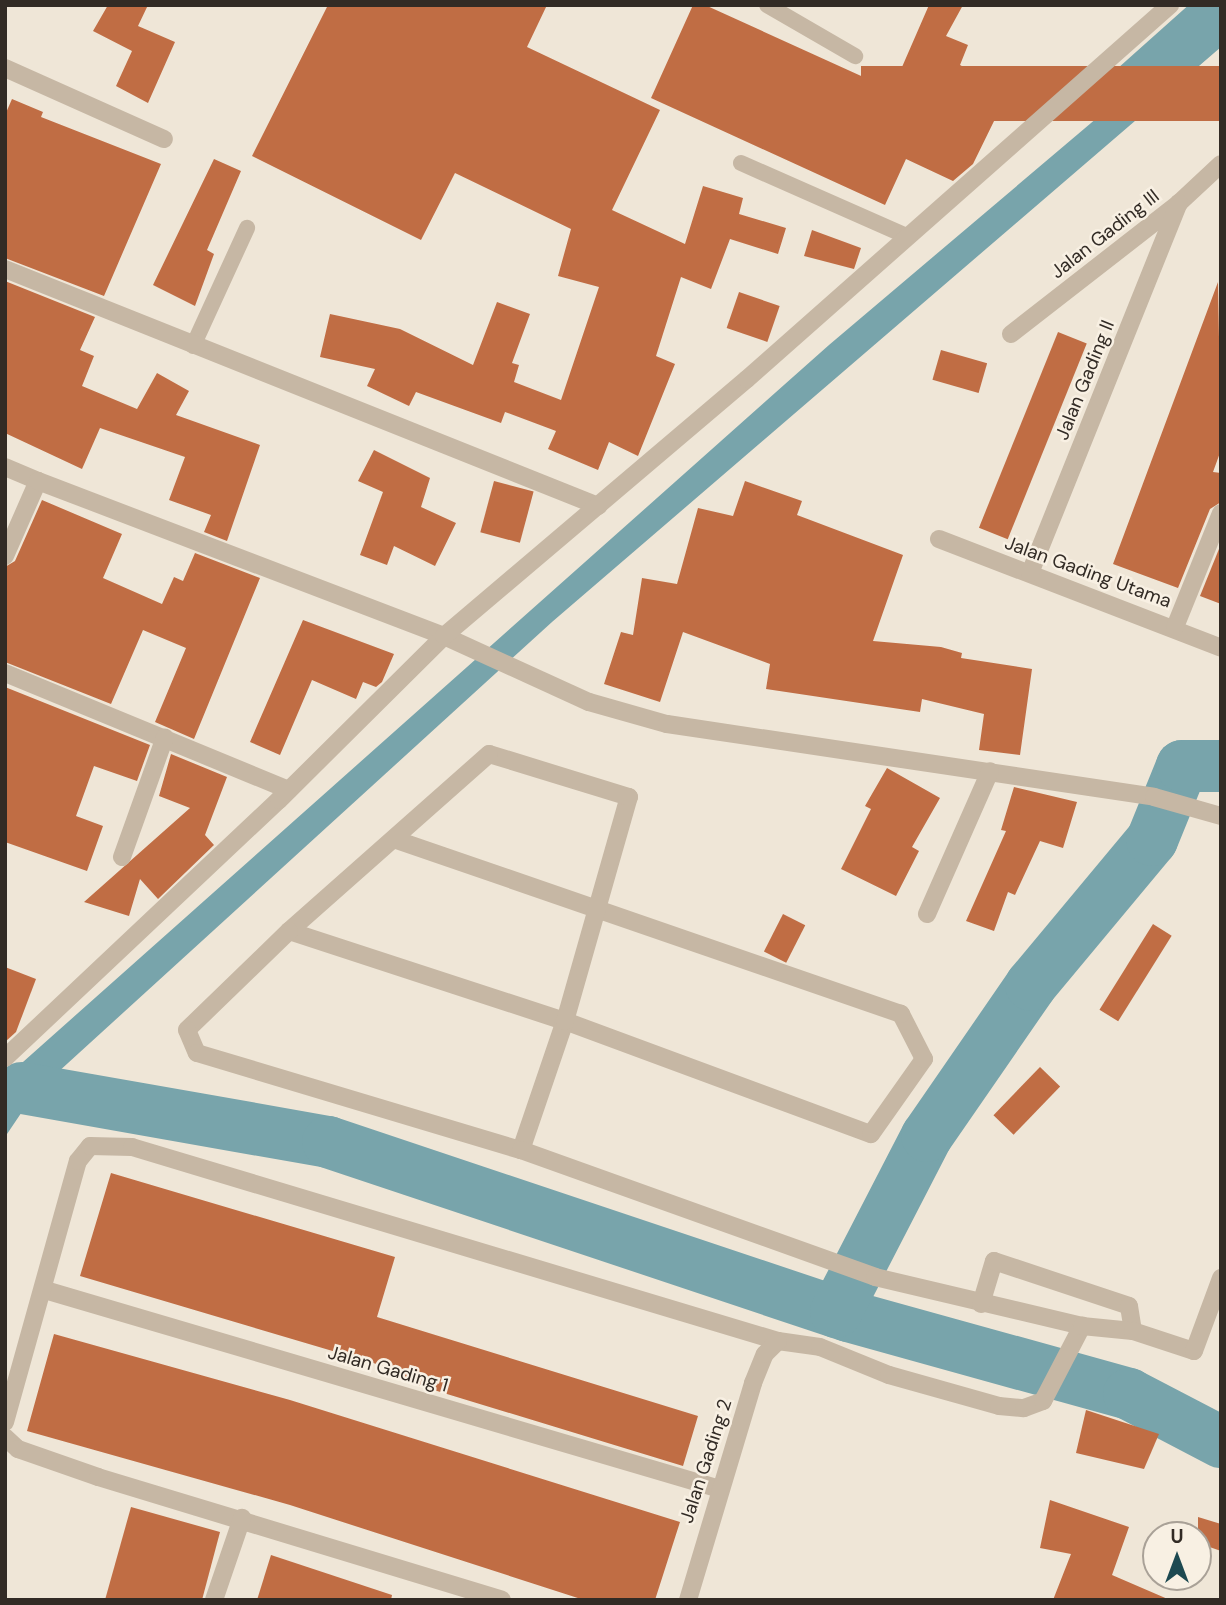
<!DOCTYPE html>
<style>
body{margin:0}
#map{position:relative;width:1226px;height:1605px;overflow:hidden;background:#efe6d7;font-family:"DM Sans",sans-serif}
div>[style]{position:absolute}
.water>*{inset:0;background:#78a4ab}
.river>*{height:52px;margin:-26px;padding:0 26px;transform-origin:26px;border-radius:26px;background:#78a4ab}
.building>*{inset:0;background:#c06d44;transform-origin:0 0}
.service>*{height:16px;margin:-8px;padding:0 8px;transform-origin:8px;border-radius:8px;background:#c6b7a4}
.minor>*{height:18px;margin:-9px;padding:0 9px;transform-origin:9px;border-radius:9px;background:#c6b7a4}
span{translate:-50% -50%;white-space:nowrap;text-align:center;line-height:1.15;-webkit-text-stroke:5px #f8f0e3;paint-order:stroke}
.street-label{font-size:19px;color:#322b25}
.frame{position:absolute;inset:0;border:7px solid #322b25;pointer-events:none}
.north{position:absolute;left:1142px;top:1521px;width:70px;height:70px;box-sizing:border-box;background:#f8f0e3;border:2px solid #a9a197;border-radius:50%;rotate:0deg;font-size:19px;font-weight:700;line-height:28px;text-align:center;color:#322b25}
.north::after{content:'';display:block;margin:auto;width:24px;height:32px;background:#1d4951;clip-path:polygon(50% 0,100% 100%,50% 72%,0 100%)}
</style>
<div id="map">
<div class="water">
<i style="clip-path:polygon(1221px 13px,1221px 47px,552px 622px,34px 1094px,5px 1137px,5px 1078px,829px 345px)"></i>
</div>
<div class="river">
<i style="left:1127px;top:95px;width:126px;rotate:-41.8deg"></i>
<i style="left:22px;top:1088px;width:311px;rotate:10deg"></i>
<i style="left:328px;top:1142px;width:548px;rotate:18.5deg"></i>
<i style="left:848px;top:1316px;width:292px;rotate:15.5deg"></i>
<i style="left:1129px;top:1394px;width:104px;rotate:27.6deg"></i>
<i style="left:836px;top:1312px;width:198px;rotate:-62.7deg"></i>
<i style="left:927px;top:1136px;width:183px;rotate:-55.4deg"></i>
<i style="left:1031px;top:985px;width:189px;rotate:-50.2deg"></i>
<i style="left:1152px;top:840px;width:80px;rotate:-67.9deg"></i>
<i style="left:1182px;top:766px;width:39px"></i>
</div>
<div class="building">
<i style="clip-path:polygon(108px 5px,148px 5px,138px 26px,175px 42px,148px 103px,116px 86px,132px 51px,93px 31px)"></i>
<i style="clip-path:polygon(328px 5px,547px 5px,527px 47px,660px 110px,612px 210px,685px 244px,703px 186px,743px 198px,739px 214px,786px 228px,778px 254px,730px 239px,711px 289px,681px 277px,656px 356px,675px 364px,638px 456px,609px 442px,598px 470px,548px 449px,556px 431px,505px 412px,501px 423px,416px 392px,409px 406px,367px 386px,375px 369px,320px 357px,330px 314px,400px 329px,473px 365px,497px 302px,530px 314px,512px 363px,519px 365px,514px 382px,561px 400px,599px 287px,558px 276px,571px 229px,455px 173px,421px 240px,252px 156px)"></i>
<i style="clip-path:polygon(693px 5px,705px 5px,892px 90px,929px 5px,963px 5px,946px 36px,968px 45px,960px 65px,1016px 96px,1002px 121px,996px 117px,973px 164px,953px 181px,906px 159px,885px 205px,651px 98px)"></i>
<i style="left:1221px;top:66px;width:55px;height:360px;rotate:90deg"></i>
<i style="clip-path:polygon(12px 99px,43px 112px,41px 117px,161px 164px,104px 296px,5px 258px,5px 115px)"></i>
<i style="clip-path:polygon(214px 159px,241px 171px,207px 250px,214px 254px,195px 306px,153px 285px)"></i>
<i style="clip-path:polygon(812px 230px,861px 248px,854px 269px,804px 256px)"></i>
<i style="clip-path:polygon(5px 281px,95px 317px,80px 350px,94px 356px,82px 386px,137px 409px,157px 373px,189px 391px,176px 415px,260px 445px,227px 541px,204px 532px,211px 515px,169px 500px,185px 457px,100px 428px,82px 469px,5px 433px)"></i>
<i style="clip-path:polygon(1218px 282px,1221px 450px,1213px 472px,1221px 473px,1221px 502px,1210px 509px,1178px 588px,1113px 564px)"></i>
<i style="left:739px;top:292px;width:43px;height:38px;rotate:19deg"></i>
<i style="left:1058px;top:332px;width:31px;height:211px;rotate:22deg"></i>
<i style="left:941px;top:350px;width:48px;height:31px;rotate:16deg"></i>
<i style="clip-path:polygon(374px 450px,430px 478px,421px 507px,456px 523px,435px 566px,394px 546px,387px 565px,360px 555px,383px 492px,358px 481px)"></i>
<i style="left:494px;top:481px;width:41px;height:53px;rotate:15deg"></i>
<i style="clip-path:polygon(745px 481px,802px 501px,797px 515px,903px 555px,873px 641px,941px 647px,962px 653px,961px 658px,1032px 669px,1020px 755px,979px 750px,984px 714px,922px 699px,920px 712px,766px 689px,770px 664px,683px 632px,660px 702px,604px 684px,621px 632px,633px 635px,642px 578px,677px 584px,698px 508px,733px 516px)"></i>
<i style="clip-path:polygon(42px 500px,122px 534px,103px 578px,162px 604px,174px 577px,183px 581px,195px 553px,260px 578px,194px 739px,155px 722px,186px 648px,143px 630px,111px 704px,5px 662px,5px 567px,15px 561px)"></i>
<i style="clip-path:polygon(1221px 544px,1221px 604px,1200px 596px)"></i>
<i style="clip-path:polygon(303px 620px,394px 654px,382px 682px,376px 687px,363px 682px,356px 699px,312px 680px,280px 755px,250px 742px)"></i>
<i style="clip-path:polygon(5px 687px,150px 745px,137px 781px,94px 766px,76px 816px,103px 826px,87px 871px,5px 842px)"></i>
<i style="clip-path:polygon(171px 754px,227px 777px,205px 835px,214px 845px,158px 899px,140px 879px,129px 916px,84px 902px,190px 808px,159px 796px)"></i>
<i style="clip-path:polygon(887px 768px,940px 798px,912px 847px,919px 851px,896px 896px,841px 869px,871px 809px,865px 806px)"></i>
<i style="clip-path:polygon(1014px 787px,1077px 802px,1063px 848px,1040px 841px,1015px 895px,1008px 892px,994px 931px,966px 921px,1006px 831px,1001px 830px)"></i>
<i style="left:783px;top:914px;width:25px;height:42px;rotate:27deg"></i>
<i style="left:1153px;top:924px;width:22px;height:101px;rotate:32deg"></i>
<i style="clip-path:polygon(5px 967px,36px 979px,16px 1032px,5px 1042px)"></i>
<i style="left:1040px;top:1067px;width:28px;height:67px;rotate:44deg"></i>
<i style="clip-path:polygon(111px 1173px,395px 1257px,377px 1317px,698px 1416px,683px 1466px,388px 1376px,390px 1368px,80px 1276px)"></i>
<i style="clip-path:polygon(54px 1334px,290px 1400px,680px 1522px,655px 1600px,584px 1600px,290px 1505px,27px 1431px)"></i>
<i style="clip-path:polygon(1086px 1410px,1159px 1434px,1144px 1469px,1076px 1453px)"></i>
<i style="clip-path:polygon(1050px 1500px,1129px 1527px,1112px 1575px,1170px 1600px,1053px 1600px,1071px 1554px,1040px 1548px)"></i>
<i style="clip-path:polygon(131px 1507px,220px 1532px,202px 1600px,105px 1600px)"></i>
<i style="clip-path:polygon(1198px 1517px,1221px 1524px,1221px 1551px,1198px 1543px)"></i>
<i style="clip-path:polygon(271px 1555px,392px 1595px,391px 1600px,257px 1600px)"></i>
</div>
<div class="service">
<i style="left:767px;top:5px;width:102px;rotate:30.1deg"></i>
<i style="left:741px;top:163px;width:178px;rotate:23.8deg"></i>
<i style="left:193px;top:346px;width:130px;rotate:-65.4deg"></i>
</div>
<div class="minor">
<i style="left:5px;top:68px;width:174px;rotate:24.1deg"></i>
<i style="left:5px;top:269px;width:639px;rotate:21.78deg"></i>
<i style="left:1011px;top:334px;width:213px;rotate:-37.9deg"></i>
<i style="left:1179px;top:203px;width:57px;rotate:-42.9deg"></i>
<i style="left:5px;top:467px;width:36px;rotate:23deg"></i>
<i style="left:939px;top:539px;width:302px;rotate:21.1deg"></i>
<i style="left:5px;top:556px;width:82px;rotate:-66.3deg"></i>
<i style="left:38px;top:481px;width:435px;rotate:20.9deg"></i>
<i style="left:444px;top:636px;width:159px;rotate:24.5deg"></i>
<i style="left:589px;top:702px;width:81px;rotate:15.8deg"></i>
<i style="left:667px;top:724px;width:492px;rotate:8.5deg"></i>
<i style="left:1154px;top:797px;width:70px;rotate:15.8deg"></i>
<i style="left:1030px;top:573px;width:399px;rotate:-68.1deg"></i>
<i style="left:1175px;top:627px;width:123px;rotate:-68deg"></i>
<i style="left:5px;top:673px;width:307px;rotate:22.4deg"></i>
<i style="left:122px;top:857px;width:127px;rotate:-70.3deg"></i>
<i style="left:927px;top:914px;width:156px;rotate:-66.2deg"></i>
<i style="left:289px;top:931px;width:290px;rotate:18.1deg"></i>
<i style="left:565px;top:1021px;width:326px;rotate:20.3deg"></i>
<i style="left:871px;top:1134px;width:92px;rotate:-54.8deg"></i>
<i style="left:924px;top:1059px;width:51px;rotate:-117.1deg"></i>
<i style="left:901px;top:1014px;width:536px;rotate:-160.96deg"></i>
<i style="left:5px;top:1058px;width:376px;rotate:-43.3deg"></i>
<i style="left:279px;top:800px;width:233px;rotate:-44.8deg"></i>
<i style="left:444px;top:636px;width:397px;rotate:-40.3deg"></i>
<i style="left:747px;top:379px;width:565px;rotate:-41.48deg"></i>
<i style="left:521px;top:1150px;width:136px;rotate:-71.2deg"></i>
<i style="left:565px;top:1021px;width:233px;rotate:-74.1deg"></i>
<i style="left:629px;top:797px;width:146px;rotate:-162.9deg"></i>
<i style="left:489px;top:754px;width:267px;rotate:138.5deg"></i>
<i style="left:289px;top:931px;width:142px;rotate:135.9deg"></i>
<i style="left:187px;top:1030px;width:25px;rotate:67deg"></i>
<i style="left:197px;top:1053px;width:338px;rotate:16.7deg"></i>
<i style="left:521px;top:1150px;width:376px;rotate:19.7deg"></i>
<i style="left:875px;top:1277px;width:213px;rotate:13.3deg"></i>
<i style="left:45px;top:1290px;width:704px;rotate:16.43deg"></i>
<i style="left:981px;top:1304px;width:45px;rotate:-73.2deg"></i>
<i style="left:994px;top:1261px;width:142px;rotate:18.4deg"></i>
<i style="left:1129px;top:1306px;width:25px;rotate:81deg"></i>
<i style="left:5px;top:1422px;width:271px;rotate:-74.4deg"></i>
<i style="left:78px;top:1161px;width:19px;rotate:-51deg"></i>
<i style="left:90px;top:1146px;width:42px;rotate:1.4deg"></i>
<i style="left:132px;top:1147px;width:675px;rotate:16.72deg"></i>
<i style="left:778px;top:1341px;width:42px;rotate:8.1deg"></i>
<i style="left:820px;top:1347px;width:74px;rotate:22.1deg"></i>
<i style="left:889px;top:1375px;width:114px;rotate:15.7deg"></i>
<i style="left:999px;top:1406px;width:25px;rotate:5deg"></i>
<i style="left:1024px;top:1408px;width:20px;rotate:-20deg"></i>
<i style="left:1043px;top:1401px;width:85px;rotate:-62.5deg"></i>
<i style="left:1082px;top:1326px;width:51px;rotate:5.6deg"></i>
<i style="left:1133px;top:1331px;width:64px;rotate:18.2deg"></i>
<i style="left:1194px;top:1351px;width:78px;rotate:-69.7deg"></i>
<i style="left:5px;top:1437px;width:18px;rotate:43deg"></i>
<i style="left:18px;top:1449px;width:85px;rotate:19.3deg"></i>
<i style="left:98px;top:1477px;width:422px;rotate:16.9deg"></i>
<i style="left:214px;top:1600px;width:87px;rotate:-71.1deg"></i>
<i style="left:688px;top:1600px;width:227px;rotate:-73.3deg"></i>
<i style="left:753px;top:1383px;width:31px;rotate:-68deg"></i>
<i style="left:765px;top:1354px;width:18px;rotate:-45deg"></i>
</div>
<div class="street-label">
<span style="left:1105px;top:234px;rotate:-38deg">Jalan Gading III</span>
<span style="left:1085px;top:380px;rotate:-68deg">Jalan Gading II</span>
<span style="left:1088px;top:572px;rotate:20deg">Jalan Gading Utama</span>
<span style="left:388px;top:1369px;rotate:16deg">Jalan Gading 1</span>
<span style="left:706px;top:1461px;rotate:-72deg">Jalan Gading 2</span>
</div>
<div class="frame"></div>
<div class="north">U</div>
</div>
